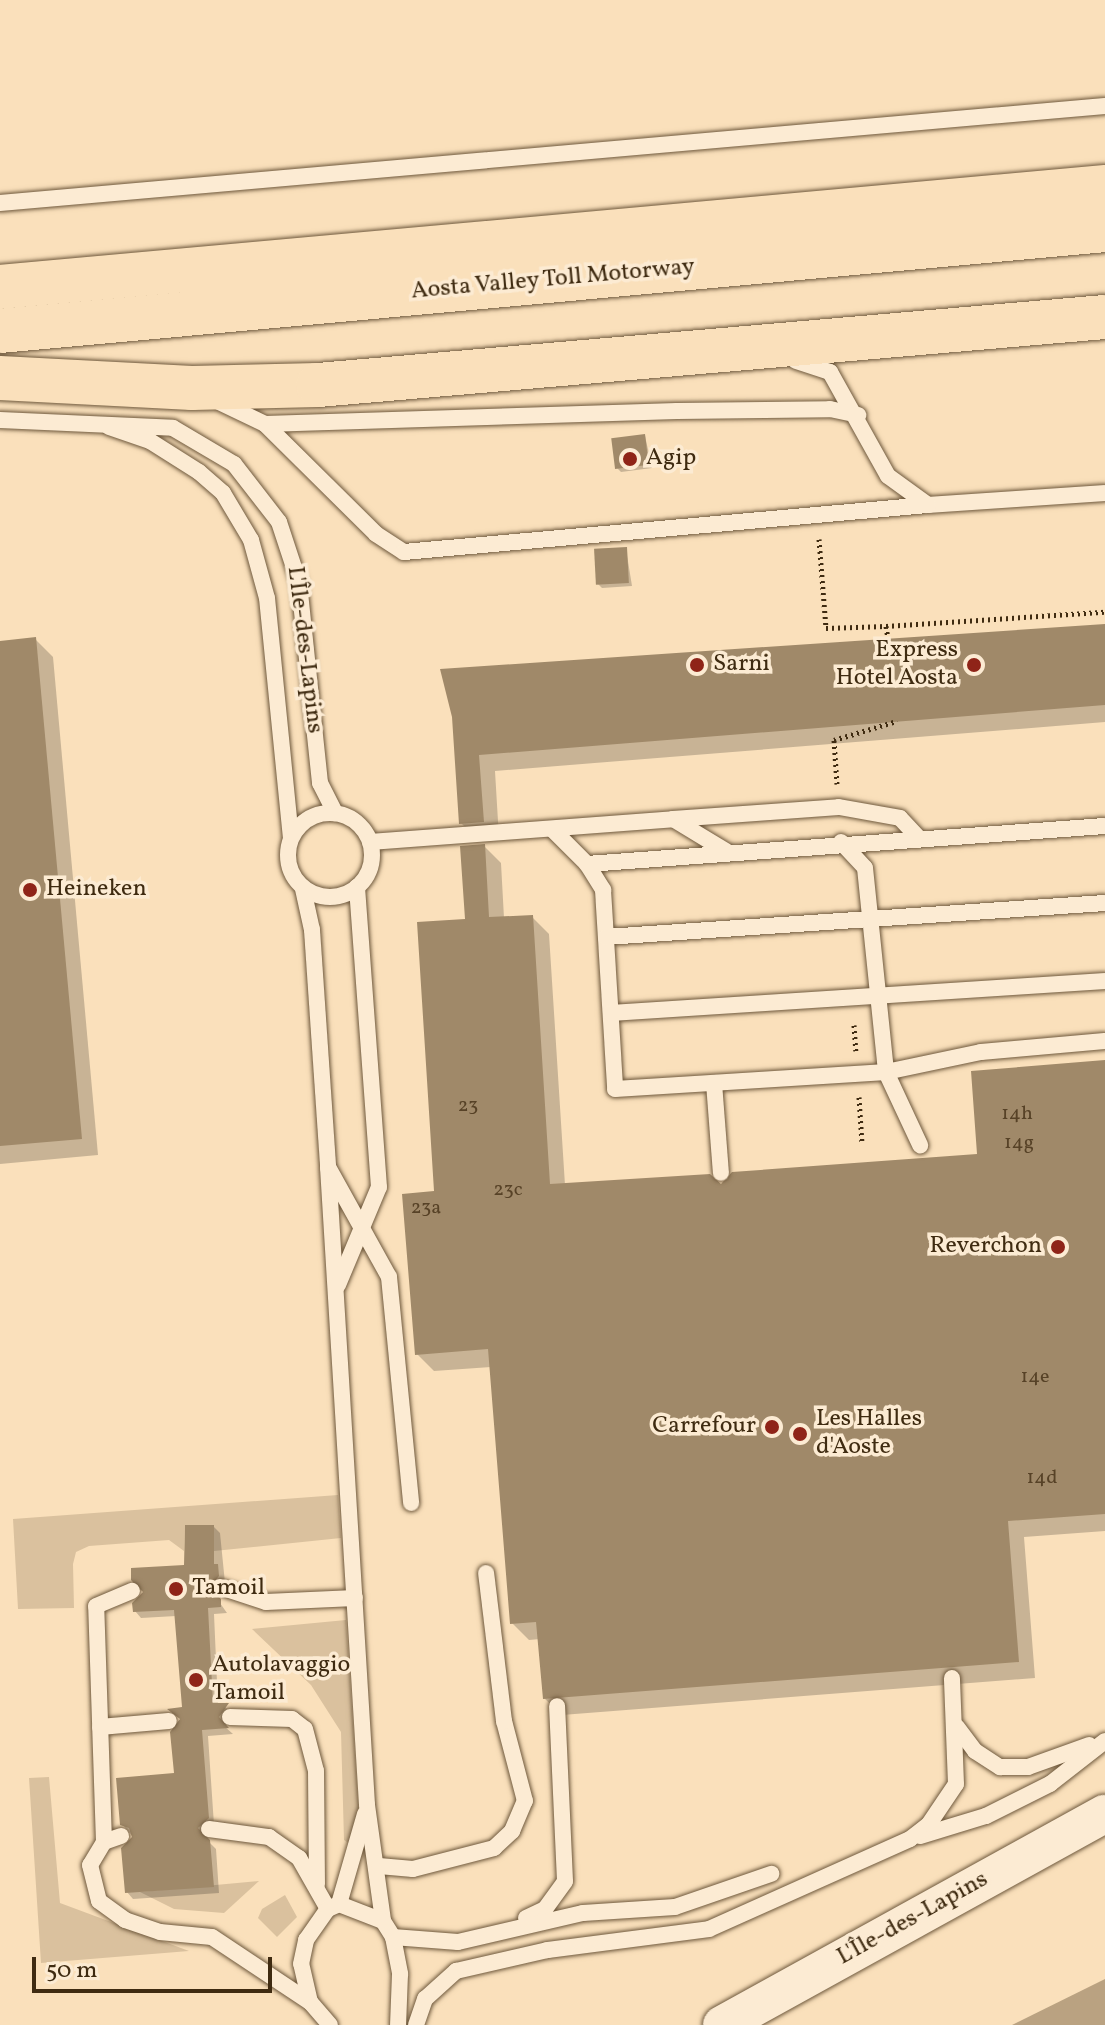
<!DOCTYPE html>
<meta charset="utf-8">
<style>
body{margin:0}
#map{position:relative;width:1105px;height:2025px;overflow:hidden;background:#fae0bb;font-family:Vollkorn,serif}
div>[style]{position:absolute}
.green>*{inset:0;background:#dac19e}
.water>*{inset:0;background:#baa281}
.shadow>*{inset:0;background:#0003}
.building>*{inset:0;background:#a08969;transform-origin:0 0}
.path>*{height:5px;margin-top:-2.5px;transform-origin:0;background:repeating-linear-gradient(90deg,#3f2b11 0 2px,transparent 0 6px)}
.roads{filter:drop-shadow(0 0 2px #6e583c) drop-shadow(0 0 2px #6e583c)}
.service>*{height:16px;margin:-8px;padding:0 8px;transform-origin:8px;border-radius:8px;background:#fcebd3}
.service>.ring{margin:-8px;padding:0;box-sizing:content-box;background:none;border:16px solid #fcebd3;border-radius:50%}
.tertiary>*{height:38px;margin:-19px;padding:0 19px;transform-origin:19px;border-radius:19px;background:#fcebd3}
.motorway>*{height:44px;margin:-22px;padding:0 22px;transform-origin:22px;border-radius:22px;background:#fae0bb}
.dots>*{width:22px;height:22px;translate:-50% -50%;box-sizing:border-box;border:4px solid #fcebd3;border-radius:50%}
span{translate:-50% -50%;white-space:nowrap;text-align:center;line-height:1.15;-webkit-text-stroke:7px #fcebd3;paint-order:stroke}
.number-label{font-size:20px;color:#574227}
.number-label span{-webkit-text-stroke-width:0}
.street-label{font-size:24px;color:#3f2b11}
.poi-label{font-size:24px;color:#3f2b11}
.left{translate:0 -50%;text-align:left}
.right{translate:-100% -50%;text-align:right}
.scale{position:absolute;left:32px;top:1957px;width:240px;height:36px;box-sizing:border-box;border:4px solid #3f2b11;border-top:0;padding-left:10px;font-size:24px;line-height:28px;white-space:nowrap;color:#3f2b11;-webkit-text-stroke:6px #fcebd3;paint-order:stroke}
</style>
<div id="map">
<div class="green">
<i style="clip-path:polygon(338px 1495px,341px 1538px,214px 1551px,214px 1525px,185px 1525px,184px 1551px,169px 1540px,89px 1546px,76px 1552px,73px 1564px,74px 1608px,18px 1609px,13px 1519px)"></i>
<i style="clip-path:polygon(346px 1620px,360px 1830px,354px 1847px,344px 1840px,341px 1732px,311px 1685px,252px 1629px)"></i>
<i style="clip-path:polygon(49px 1777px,60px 1903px,189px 1951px,41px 1963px,29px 1778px)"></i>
<i style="clip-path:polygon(259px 1881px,224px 1913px,174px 1909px,140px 1892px)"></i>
<i style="clip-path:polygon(285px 1895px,297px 1917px,277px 1937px,258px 1918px,262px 1909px)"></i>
</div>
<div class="water">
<i style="clip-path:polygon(1105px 1979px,1105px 2025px,1012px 2025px)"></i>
</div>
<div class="shadow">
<i style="clip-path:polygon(645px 436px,652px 468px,621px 472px,617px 468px)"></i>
<i style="clip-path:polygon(626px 549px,632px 586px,602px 588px,598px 584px)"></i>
<i style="clip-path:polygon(1105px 626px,1105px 722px,495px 771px,499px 838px,478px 840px,461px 823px,454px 717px)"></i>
<i style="clip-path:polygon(35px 639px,53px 657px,98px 1155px,0 1164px,0 643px)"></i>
<i style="clip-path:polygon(484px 846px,501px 863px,504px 918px,532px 917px,549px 934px,565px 1185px,721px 1187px,979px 1156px,1105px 1062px,1105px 1531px,1024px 1537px,1035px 1678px,562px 1715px,544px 1698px,540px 1639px,529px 1640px,512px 1623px,491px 1367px,434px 1371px,417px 1354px,467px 921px)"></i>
<i style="clip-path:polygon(214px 1527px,220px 1533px,225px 1583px,215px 1596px,227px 1613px,214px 1614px,218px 1705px,234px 1711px,224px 1726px,233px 1734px,208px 1736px,214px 1825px,203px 1836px,216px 1849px,219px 1893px,133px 1899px,127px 1892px,134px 1838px,122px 1824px,177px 1775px,184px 1709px,176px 1616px,141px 1618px,135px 1611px,186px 1567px)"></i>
</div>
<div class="building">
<i style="left:645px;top:434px;width:31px;height:34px;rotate:83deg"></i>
<i style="left:627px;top:547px;width:36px;height:33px;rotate:87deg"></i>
<i style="clip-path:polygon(1105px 624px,1105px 705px,479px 755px,484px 822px,459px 824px,452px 717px,440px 669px)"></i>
<i style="clip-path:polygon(36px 637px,82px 1139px,0 1146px,0 641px)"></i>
<i style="clip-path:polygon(485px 844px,489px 917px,533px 915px,550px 1184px,710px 1174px,721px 1184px,732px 1172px,977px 1154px,971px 1071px,1105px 1060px,1105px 1514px,1008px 1521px,1019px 1662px,543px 1699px,536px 1622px,510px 1624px,488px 1349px,415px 1355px,402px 1194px,434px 1191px,417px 922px,465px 919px,460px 846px)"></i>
<i style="clip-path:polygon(185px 1525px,214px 1525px,214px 1564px,218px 1564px,219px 1576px,209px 1588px,221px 1599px,221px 1607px,208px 1608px,213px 1703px,229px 1703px,219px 1717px,229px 1728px,202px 1730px,209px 1818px,198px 1828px,210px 1840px,214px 1887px,125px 1893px,121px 1848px,132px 1837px,129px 1828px,120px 1825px,116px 1778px,174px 1773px,170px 1732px,180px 1719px,167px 1709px,182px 1707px,174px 1610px,133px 1612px,132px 1603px,143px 1592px,131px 1580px,131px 1568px,184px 1565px)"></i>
</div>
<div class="path">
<i style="left:819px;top:539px;width:89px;rotate:85.5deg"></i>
<i style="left:826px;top:628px;width:60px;rotate:-1.9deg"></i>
<i style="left:886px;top:626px;width:12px;rotate:81deg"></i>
<i style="left:886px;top:626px;width:219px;rotate:-3.7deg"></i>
<i style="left:837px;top:784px;width:44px;rotate:-93.9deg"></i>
<i style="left:834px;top:740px;width:66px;rotate:-16.8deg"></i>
<i style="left:854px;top:1025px;width:26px;rotate:86deg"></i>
<i style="left:859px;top:1097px;width:47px;rotate:86.3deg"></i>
</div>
<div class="roads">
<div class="service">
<i style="left:0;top:203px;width:1109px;rotate:-5.02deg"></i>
<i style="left:796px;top:361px;width:36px;rotate:18deg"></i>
<i style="left:830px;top:372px;width:119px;rotate:60.9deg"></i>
<i style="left:888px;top:476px;width:49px;rotate:35.9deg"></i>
<i style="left:928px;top:505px;width:177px;rotate:-3.9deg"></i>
<i style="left:215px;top:400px;width:55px;rotate:25.6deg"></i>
<i style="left:265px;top:424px;width:412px;rotate:-1.8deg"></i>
<i style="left:677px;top:411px;width:153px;rotate:-0.7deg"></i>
<i style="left:830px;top:409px;width:29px;rotate:12deg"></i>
<i style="left:0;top:420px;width:173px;rotate:2.6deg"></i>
<i style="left:173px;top:428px;width:71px;rotate:30.5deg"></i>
<i style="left:234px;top:464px;width:73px;rotate:52.2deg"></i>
<i style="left:279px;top:522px;width:64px;rotate:71.8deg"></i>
<i style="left:299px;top:583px;width:201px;rotate:84deg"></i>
<i style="left:320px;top:783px;width:34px;rotate:63deg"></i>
<i style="left:265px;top:424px;width:156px;rotate:44.7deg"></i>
<i style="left:376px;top:534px;width:33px;rotate:33deg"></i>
<i style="left:404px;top:552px;width:526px;rotate:-5.13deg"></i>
<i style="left:109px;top:427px;width:43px;rotate:18.9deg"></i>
<i style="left:150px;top:441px;width:58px;rotate:32.3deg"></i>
<i style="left:199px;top:472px;width:32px;rotate:41deg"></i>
<i style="left:223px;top:493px;width:55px;rotate:59.2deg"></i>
<i style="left:251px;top:540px;width:60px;rotate:74.6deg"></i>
<i style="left:267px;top:598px;width:241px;rotate:84.3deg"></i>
<i class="ring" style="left:288px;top:813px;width:68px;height:68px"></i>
<i style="left:673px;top:819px;width:166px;rotate:-4.1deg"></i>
<i style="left:839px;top:807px;width:62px;rotate:10.2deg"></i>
<i style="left:900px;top:818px;width:25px;rotate:47deg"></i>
<i style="left:552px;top:829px;width:49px;rotate:45deg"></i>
<i style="left:587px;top:864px;width:31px;rotate:58deg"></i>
<i style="left:603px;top:890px;width:199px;rotate:86.5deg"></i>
<i style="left:615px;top:1089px;width:272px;rotate:-3.6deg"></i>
<i style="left:886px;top:1072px;width:97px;rotate:-11.9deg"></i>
<i style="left:981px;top:1052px;width:124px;rotate:-5.1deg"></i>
<i style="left:370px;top:842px;width:304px;rotate:-4.3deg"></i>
<i style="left:673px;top:819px;width:62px;rotate:31.1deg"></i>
<i style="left:841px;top:842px;width:35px;rotate:47deg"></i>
<i style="left:865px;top:868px;width:205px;rotate:84.1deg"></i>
<i style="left:886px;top:1072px;width:81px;rotate:65deg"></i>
<i style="left:587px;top:864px;width:519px;rotate:-4.2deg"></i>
<i style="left:303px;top:889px;width:42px;rotate:77.6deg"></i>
<i style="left:312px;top:930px;width:238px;rotate:86.1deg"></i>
<i style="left:328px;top:1167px;width:126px;rotate:61deg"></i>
<i style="left:389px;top:1277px;width:227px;rotate:84.4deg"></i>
<i style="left:606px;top:937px;width:500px;rotate:-3.9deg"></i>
<i style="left:611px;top:1013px;width:495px;rotate:-3.7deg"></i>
<i style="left:714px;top:1083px;width:90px;rotate:85.6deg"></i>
<i style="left:328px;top:1167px;width:639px;rotate:86.5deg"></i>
<i style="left:367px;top:1805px;width:117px;rotate:82.1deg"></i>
<i style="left:338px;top:1285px;width:106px;rotate:-67.3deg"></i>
<i style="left:379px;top:1187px;width:301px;rotate:-94.2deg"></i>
<i style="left:220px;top:1587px;width:48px;rotate:18.1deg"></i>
<i style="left:266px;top:1602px;width:89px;rotate:-2.6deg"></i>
<i style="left:230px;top:1717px;width:62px;rotate:1.8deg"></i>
<i style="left:292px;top:1719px;width:16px;rotate:38deg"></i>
<i style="left:305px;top:1729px;width:43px;rotate:75.3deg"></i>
<i style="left:316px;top:1771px;width:113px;rotate:89.5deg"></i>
<i style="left:100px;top:1727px;width:69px;rotate:-5deg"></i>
<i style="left:957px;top:1727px;width:30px;rotate:53deg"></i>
<i style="left:975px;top:1751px;width:30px;rotate:33deg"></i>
<i style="left:1000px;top:1767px;width:28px"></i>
<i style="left:1028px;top:1767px;width:65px;rotate:-19.8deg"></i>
<i style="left:209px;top:1829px;width:61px;rotate:7.6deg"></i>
<i style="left:269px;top:1837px;width:37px;rotate:35deg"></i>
<i style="left:299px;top:1858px;width:59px;rotate:60.4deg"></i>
<i style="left:121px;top:1836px;width:18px;rotate:161deg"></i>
<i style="left:104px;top:1842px;width:27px;rotate:121deg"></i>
<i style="left:90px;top:1865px;width:37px;rotate:76deg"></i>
<i style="left:99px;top:1901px;width:32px;rotate:36deg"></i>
<i style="left:125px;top:1920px;width:37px;rotate:19deg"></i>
<i style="left:160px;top:1932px;width:52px;rotate:5.5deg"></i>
<i style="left:212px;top:1937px;width:118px;rotate:33.6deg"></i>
<i style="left:920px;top:1836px;width:69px;rotate:-16.9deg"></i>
<i style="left:986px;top:1816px;width:72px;rotate:-26.6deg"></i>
<i style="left:1050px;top:1784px;width:70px;rotate:-38deg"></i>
<i style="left:104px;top:1842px;width:236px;rotate:-91.9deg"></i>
<i style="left:96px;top:1606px;width:39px;rotate:-23deg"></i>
<i style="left:379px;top:1866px;width:34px;rotate:5deg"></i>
<i style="left:413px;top:1869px;width:84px;rotate:-14.5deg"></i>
<i style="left:494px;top:1848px;width:25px;rotate:-43deg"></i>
<i style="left:512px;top:1831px;width:33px;rotate:-67deg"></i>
<i style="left:525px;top:1801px;width:83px;rotate:-104.7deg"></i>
<i style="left:504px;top:1721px;width:149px;rotate:-96.9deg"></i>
<i style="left:339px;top:1904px;width:94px;rotate:-73.9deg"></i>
<i style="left:526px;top:1918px;width:21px;rotate:-25deg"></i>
<i style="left:545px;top:1909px;width:34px;rotate:-54deg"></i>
<i style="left:565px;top:1881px;width:175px;rotate:-92.6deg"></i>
<i style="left:393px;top:1937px;width:65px;rotate:4.4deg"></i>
<i style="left:458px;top:1942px;width:128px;rotate:-13.1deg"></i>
<i style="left:583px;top:1913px;width:92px;rotate:-3.7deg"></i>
<i style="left:675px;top:1907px;width:102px;rotate:-19deg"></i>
<i style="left:330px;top:2025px;width:30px;rotate:-131deg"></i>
<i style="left:310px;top:2002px;width:39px;rotate:-103deg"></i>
<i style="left:301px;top:1964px;width:25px;rotate:-78deg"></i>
<i style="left:306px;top:1940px;width:38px;rotate:-55deg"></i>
<i style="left:328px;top:1909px;width:12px;rotate:-24deg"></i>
<i style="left:339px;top:1904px;width:47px;rotate:21.1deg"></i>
<i style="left:383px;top:1921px;width:19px;rotate:58deg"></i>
<i style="left:393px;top:1937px;width:38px;rotate:79deg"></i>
<i style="left:400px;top:1974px;width:51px;rotate:92.2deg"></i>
<i style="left:416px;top:2025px;width:28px;rotate:-71deg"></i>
<i style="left:425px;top:1999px;width:42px;rotate:-42.1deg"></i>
<i style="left:456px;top:1971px;width:94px;rotate:-12.9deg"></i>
<i style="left:548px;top:1950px;width:162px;rotate:-7.4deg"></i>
<i style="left:709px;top:1929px;width:220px;rotate:-24.1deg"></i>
<i style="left:910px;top:1839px;width:24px;rotate:-38deg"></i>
<i style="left:929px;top:1824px;width:48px;rotate:-56deg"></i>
<i style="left:956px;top:1784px;width:106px;rotate:-92.2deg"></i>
</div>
<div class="tertiary">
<i style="left:722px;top:2025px;width:437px;rotate:-28.9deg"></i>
</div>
<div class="motorway">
<i style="left:0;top:287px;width:1110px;rotate:-5.17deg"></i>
<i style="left:0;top:331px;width:1110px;rotate:-5.22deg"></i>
<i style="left:0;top:378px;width:192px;rotate:3deg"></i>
<i style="left:192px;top:388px;width:126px;rotate:-1.4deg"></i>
<i style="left:318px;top:385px;width:790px;rotate:-4.94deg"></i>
</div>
</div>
<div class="dots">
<i style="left:630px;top:459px;background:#8f2418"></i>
<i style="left:697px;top:665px;background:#8f2418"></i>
<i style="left:974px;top:665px;background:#8f2418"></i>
<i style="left:30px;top:890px;background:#8f2418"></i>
<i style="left:1058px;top:1247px;background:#8f2418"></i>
<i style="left:772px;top:1427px;background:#8f2418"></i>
<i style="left:800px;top:1434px;background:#8f2418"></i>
<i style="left:176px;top:1589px;background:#8f2418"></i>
<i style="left:196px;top:1680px;background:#8f2418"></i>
</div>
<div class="number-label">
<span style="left:468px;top:1106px">23</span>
<span style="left:1017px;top:1114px">14h</span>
<span style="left:1019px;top:1143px">14g</span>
<span style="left:508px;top:1190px">23c</span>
<span style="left:426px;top:1208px">23a</span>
<span style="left:1035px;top:1377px">14e</span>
<span style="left:1042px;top:1478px">14d</span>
</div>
<div class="street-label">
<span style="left:553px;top:280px;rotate:-5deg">Aosta Valley Toll Motorway</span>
<span style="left:304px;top:650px;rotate:83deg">L'Île-des-Lapins</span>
<span style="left:913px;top:1919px;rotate:-29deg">L'Île-des-Lapins</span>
</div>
<div class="poi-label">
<span class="left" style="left:646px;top:459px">Agip</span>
<span class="right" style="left:958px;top:665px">Express<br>Hotel Aosta</span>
<span class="left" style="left:713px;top:665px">Sarni</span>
<span class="left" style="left:46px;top:890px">Heineken</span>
<span class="right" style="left:1042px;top:1247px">Reverchon</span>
<span class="left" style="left:816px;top:1434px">Les Halles<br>d'Aoste</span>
<span class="right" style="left:756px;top:1427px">Carrefour</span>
<span class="left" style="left:192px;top:1589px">Tamoil</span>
<span class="left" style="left:212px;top:1680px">Autolavaggio<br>Tamoil</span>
</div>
<div class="scale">50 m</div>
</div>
